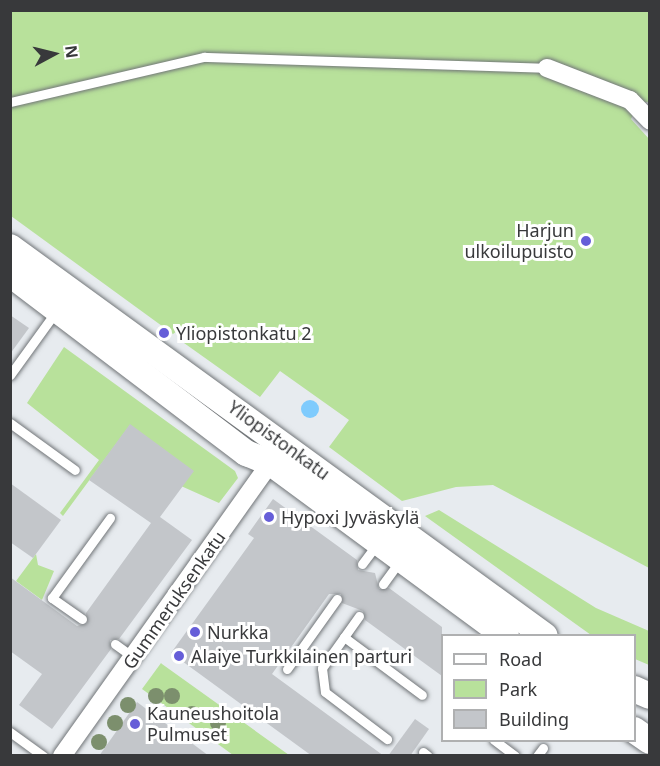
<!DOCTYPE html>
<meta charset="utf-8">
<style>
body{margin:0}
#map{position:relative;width:660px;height:766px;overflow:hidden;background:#e7ebef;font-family:"Noto Sans",sans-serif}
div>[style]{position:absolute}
.green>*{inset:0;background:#b8e19b}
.water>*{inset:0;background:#7fcbfd}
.round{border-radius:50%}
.building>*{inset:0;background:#c3c6ca}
.roads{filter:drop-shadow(0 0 2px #717578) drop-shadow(0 0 2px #717578)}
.service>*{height:9px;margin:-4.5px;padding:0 4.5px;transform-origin:4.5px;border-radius:4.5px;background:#fff}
.minor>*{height:18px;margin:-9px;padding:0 9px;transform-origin:9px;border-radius:9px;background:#fff}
.secondary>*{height:26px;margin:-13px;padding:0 13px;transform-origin:13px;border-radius:13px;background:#fff}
.trees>*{width:16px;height:16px;margin:-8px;border-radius:50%;background:#7c8f6d}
.dots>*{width:16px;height:16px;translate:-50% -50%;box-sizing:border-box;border:3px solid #fff;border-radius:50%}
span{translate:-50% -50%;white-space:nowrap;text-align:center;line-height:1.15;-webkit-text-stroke:6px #fff;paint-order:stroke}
.poi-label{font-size:18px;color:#38393b}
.right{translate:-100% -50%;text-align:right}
.left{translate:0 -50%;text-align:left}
.street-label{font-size:18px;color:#38393b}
.frame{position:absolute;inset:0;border:12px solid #38393b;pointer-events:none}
.legend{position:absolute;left:441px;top:634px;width:195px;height:108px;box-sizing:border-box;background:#fff;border:2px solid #afb0b1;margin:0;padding:8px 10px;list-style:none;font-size:18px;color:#38393b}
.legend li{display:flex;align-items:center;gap:12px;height:30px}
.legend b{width:30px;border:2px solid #afb0b1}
.north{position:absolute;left:24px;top:24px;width:60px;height:60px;-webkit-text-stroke:4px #fff;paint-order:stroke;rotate:83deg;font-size:16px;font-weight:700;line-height:24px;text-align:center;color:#38393b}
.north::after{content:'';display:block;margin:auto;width:21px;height:27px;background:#38393b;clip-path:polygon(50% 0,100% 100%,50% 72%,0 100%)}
</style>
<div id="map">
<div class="green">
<i style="clip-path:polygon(11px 11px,649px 11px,649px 102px,639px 103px,631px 119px,650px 140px,649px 568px,493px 485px,456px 487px,402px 501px,329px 447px,349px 420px,280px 371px,260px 397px,184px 343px,189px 336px,180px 329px,173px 334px,11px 216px)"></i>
<i style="clip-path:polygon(64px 347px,235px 471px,238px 478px,219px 503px,181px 486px,130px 425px,63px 516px,60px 513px,99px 460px,27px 403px)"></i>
<i style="clip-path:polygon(439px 510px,596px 608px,649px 631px,649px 665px,635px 659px,634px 636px,591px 635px,425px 516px)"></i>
<i style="clip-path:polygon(36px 554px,38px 565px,54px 571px,42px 600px,16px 581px)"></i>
<i style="clip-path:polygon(161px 663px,162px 664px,289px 755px,233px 755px,142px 689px)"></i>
</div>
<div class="water">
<i class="round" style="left:301px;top:400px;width:18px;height:18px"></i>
</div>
<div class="building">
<i style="clip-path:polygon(10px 315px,29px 328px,10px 354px)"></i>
<i style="clip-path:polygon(130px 424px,194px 471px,160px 517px,192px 540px,119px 639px,110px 640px,111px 649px,52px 729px,19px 705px,42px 674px,10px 651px,10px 577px,77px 626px,87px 623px,86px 613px,151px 523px,89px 480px)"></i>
<i style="clip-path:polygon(10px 483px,61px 520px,33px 558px,10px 542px)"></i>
<i style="clip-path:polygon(273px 499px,357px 560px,358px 570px,375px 573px,379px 589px,389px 588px,442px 627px,442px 676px,365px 620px,363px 611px,342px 603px,341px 594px,329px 594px,272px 674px,384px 756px,312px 756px,171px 653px,254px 538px,248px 534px)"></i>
<i style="clip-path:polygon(137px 702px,209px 756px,99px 756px)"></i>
<i style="clip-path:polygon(415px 719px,429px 729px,410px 756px,388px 756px)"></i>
</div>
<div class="roads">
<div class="service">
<i style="left:10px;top:102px;width:199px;rotate:-13.1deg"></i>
<i style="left:204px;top:57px;width:343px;rotate:1.8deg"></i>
<i style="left:10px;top:375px;width:80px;rotate:-54.1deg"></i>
<i style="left:10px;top:423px;width:80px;rotate:35.9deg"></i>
<i style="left:362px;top:564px;width:25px;rotate:-53deg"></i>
<i style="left:383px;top:584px;width:29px;rotate:-54deg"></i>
<i style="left:359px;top:616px;width:64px;rotate:125.4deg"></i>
<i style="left:322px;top:668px;width:24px;rotate:83deg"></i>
<i style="left:325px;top:692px;width:78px;rotate:37.2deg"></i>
<i style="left:82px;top:619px;width:37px;rotate:-145deg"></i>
<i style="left:52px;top:598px;width:99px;rotate:-54.1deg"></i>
<i style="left:344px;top:637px;width:97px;rotate:36.6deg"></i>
<i style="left:115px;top:644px;width:22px;rotate:36deg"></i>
<i style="left:287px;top:669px;width:86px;rotate:-54.5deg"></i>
<i style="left:10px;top:732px;width:41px;rotate:36deg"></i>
<i style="left:494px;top:740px;width:26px;rotate:37deg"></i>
<i style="left:423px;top:752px;width:6px;rotate:39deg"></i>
<i style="left:537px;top:756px;width:10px;rotate:-53deg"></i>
</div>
<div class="minor">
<i style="left:547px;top:68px;width:89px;rotate:21.1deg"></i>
<i style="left:630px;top:100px;width:29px;rotate:46deg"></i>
<i style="left:62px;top:756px;width:369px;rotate:-54.6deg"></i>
</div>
<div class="secondary">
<i style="left:10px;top:247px;width:661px;rotate:36.02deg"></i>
<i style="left:10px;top:274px;width:296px;rotate:37.2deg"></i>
<i style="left:246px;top:453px;width:27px;rotate:22deg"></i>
<i style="left:271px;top:463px;width:292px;rotate:36.4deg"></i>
<i style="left:634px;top:689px;width:17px;rotate:24deg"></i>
<i style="left:634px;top:730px;width:19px;rotate:35deg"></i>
</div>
</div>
<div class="trees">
<i style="left:156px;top:696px"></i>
<i style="left:172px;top:696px"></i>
<i style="left:128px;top:705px"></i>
<i style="left:192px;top:714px"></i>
<i style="left:115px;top:723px"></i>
<i style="left:218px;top:723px"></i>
<i style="left:99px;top:742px"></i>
</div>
<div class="dots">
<i style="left:586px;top:241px;background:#665ed8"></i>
<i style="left:164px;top:333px;background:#665ed8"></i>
<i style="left:269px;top:517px;background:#665ed8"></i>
<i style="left:195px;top:632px;background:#665ed8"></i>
<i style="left:179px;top:656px;background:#665ed8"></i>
<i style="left:135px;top:724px;background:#665ed8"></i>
</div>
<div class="poi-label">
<span class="right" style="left:574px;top:241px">Harjun<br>ulkoilupuisto</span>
<span class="left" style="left:176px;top:333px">Yliopistonkatu 2</span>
<span class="left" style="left:281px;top:517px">Hypoxi Jyväskylä</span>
<span class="left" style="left:207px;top:632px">Nurkka</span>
<span class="left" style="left:191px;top:656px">Alaiye Turkkilainen parturi</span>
<span class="left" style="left:147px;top:724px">Kauneushoitola<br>Pulmuset</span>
</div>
<div class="street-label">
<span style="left:279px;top:440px;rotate:36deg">Yliopistonkatu</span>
<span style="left:174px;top:600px;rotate:-55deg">Gummeruksenkatu</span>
</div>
<div class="frame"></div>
<ul class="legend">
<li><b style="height:8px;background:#fff"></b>Road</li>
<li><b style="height:16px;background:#b8e19b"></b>Park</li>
<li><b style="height:16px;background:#c3c6ca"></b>Building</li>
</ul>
<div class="north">N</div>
</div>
